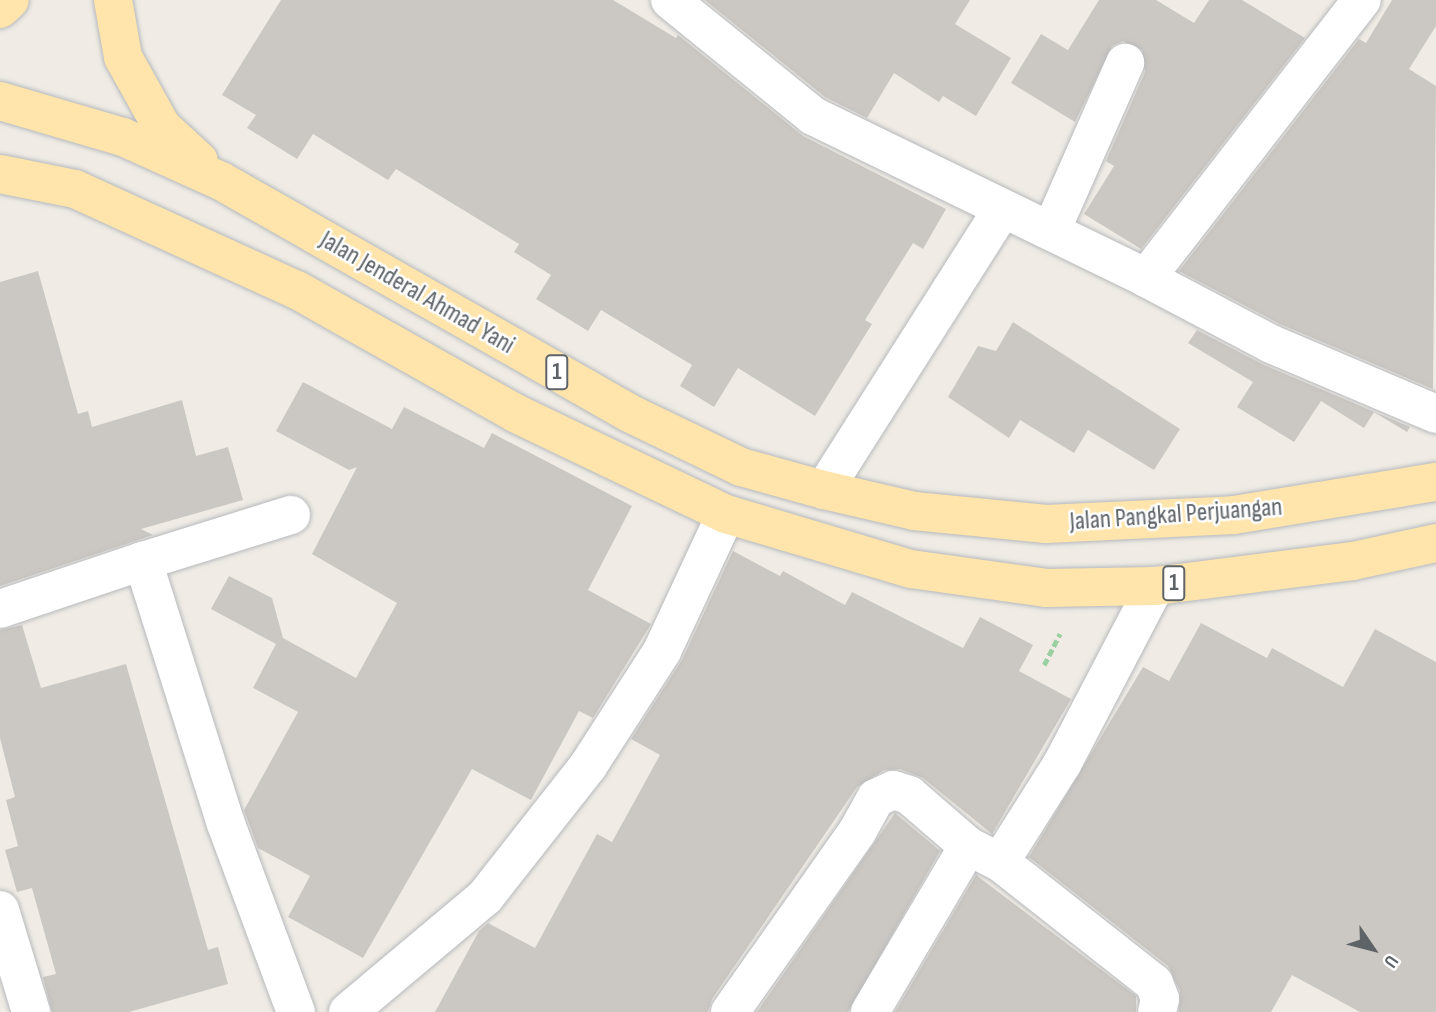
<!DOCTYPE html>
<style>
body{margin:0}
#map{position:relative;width:1436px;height:1012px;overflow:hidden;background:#f0ece5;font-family:"Sofia Sans Condensed",sans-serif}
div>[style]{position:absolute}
.building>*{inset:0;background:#cbc7c2}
.path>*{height:4.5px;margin-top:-2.25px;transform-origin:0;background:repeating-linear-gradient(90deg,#9cd0a2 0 7px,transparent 0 10.5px)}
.roads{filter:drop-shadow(0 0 2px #b6b9bd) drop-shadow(0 0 2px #b6b9bd)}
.minor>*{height:38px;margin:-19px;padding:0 19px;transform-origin:19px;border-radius:19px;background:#fff}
.major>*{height:38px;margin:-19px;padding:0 19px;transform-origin:19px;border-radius:19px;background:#ffe5ab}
span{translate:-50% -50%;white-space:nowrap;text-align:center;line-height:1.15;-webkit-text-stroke:5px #fff;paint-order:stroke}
.shield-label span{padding:2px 5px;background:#fff;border:2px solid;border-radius:5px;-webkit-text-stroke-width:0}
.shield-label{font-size:24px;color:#5d6367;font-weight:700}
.street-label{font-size:26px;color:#5d6367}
.north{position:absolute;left:1338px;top:914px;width:70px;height:70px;-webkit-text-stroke:5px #fff;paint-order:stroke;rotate:125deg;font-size:19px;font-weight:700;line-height:28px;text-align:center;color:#5d6367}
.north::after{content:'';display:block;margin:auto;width:24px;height:32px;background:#5d6367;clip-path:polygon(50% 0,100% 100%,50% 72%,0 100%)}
</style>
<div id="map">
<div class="building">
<i style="clip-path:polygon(281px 0,613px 0,676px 38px,678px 35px,803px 136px,946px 209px,923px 249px,913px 243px,865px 320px,872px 324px,815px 416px,738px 368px,714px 407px,680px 386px,692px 365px,601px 310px,588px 331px,536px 299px,551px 275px,514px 252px,519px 244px,396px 169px,388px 180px,313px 134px,297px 159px,247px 128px,256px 115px,222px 95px)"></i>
<i style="clip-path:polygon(705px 0,970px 0,955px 24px,1011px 58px,976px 116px,943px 96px,939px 102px,894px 73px,867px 118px,825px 97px)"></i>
<i style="clip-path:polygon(1099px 0,1156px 0,1194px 23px,1209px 0,1242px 0,1305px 38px,1141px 249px,1084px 214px,1114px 166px,1106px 161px,1145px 72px,1142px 50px,1123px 41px,1112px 46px,1075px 122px,1011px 83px,1041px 34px,1068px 50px)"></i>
<i style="clip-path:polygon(1392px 0,1436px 0,1436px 26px,1409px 69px,1436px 86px,1433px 389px,1280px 324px,1179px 271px,1359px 39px,1366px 43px)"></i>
<i style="clip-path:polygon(38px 271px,78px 414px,88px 411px,92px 427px,182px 400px,196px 456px,228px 447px,243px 500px,141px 529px,153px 535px,0 586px,0 282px)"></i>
<i style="clip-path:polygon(1013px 322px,1180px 429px,1154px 470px,1088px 430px,1074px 453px,1020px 420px,1009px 438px,948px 397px,978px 346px,996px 351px)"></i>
<i style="clip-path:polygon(1197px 330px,1262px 364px,1410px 427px,1407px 432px,1374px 412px,1364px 428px,1321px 401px,1294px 442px,1237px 407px,1253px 382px,1188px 343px)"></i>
<i style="clip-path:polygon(303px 382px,392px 429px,404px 407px,484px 448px,492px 433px,632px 506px,588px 590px,651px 624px,593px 718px,579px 711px,531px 800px,472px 769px,363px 958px,288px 917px,310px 876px,258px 848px,244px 810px,298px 712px,253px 688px,276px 644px,211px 609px,229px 576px,272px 598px,283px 638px,356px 678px,397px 603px,312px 554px,357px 467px,349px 470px,276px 431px)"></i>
<i style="clip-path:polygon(733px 551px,780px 576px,783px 571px,845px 605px,852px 592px,963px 648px,980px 617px,1033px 645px,1019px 671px,1071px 699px,992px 834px,923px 778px,900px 769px,884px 770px,857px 787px,712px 999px,708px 1012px,435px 1012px,479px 931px,488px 923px,535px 948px,597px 834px,612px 842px,660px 755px,631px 739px,682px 660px)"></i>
<i style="clip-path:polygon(1201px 623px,1267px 658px,1272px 648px,1343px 687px,1375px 629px,1436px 662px,1436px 1012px,1360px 1012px,1292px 975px,1271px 1012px,1179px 1012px,1180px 991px,1168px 966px,1029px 857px,1143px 667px,1169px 681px)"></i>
<i style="clip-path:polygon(22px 625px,41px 688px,126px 664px,208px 950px,218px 947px,228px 984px,129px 1012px,52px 1012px,43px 977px,56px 974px,32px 888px,17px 892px,5px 850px,18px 846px,6px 800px,15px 797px,0 738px,0 630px)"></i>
<i style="clip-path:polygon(895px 813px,940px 851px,848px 1012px,757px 1012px)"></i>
<i style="clip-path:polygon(976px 875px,1136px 996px,1136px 1012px,895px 1012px)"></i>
</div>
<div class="path">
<i style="left:1044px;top:665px;width:35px;rotate:-63deg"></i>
</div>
<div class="roads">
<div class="minor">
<i style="left:670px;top:0;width:184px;rotate:39deg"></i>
<i style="left:813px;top:116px;width:370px;rotate:25.9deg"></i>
<i style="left:1146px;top:278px;width:352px;rotate:-52.2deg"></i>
<i style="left:1051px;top:231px;width:184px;rotate:-66.2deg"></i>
<i style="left:1146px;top:278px;width:141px;rotate:27.8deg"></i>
<i style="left:1271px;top:344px;width:179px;rotate:23deg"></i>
<i style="left:824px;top:490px;width:332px;rotate:-57.6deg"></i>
<i style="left:143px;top:561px;width:155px;rotate:-17.3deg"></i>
<i style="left:0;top:609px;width:151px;rotate:-18.6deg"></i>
<i style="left:143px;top:561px;width:276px;rotate:72.5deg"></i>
<i style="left:226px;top:824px;width:201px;rotate:69.6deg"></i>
<i style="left:1000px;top:862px;width:116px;rotate:-57.7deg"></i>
<i style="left:1062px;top:764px;width:201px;rotate:-62.4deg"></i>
<i style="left:0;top:910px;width:107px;rotate:73.1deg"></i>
<i style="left:348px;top:1012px;width:179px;rotate:-40deg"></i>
<i style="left:485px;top:897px;width:167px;rotate:-51.8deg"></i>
<i style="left:588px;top:766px;width:137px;rotate:-57.2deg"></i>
<i style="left:662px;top:651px;width:151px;rotate:-65deg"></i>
<i style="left:730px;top:1012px;width:220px;rotate:-54.8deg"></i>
<i style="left:857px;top:832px;width:39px;rotate:-61deg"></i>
<i style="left:876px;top:798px;width:19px;rotate:-25deg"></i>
<i style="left:893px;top:790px;width:17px;rotate:17deg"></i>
<i style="left:909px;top:795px;width:78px;rotate:40.8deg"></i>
<i style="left:968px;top:846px;width:36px;rotate:27deg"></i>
<i style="left:1000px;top:862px;width:196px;rotate:38.2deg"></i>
<i style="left:1154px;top:983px;width:17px;rotate:69deg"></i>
<i style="left:1160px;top:999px;width:13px;rotate:103deg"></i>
<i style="left:870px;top:1012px;width:193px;rotate:-59.4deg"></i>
</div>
<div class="major">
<i style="left:113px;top:0;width:58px;rotate:80deg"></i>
<i style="left:123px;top:57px;width:80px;rotate:60.9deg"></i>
<i style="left:162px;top:127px;width:50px;rotate:42.6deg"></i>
<i style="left:0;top:9px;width:13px;rotate:-42deg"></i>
<i style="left:0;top:101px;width:128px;rotate:16.3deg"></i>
<i style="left:123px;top:137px;width:107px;rotate:24.2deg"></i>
<i style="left:221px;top:181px;width:469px;rotate:29.6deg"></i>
<i style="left:629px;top:413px;width:124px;rotate:25.7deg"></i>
<i style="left:741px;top:467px;width:86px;rotate:15.5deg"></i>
<i style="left:824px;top:490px;width:92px;rotate:13.1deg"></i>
<i style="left:914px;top:511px;width:133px;rotate:5.6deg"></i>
<i style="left:1046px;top:524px;width:188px;rotate:-2.7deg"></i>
<i style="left:1234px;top:515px;width:205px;rotate:-9.3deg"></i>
<i style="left:0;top:174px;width:76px;rotate:11.3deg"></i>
<i style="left:75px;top:189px;width:244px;rotate:24.5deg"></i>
<i style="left:297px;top:290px;width:250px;rotate:29.4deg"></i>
<i style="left:515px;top:413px;width:234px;rotate:25.6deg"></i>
<i style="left:726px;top:514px;width:193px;rotate:16.6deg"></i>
<i style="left:911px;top:569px;width:136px;rotate:8deg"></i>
<i style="left:1046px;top:588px;width:109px;rotate:-1.1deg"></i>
<i style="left:1155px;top:586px;width:200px;rotate:-7.2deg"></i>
<i style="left:1353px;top:561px;width:85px;rotate:-12.2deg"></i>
</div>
</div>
<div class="shield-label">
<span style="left:557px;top:372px">1</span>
<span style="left:1174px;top:583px">1</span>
</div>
<div class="street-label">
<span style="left:417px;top:293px;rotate:30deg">Jalan Jenderal Ahmad Yani</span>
<span style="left:1176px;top:515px;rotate:-4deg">Jalan Pangkal Perjuangan</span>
</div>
<div class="north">U</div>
</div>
